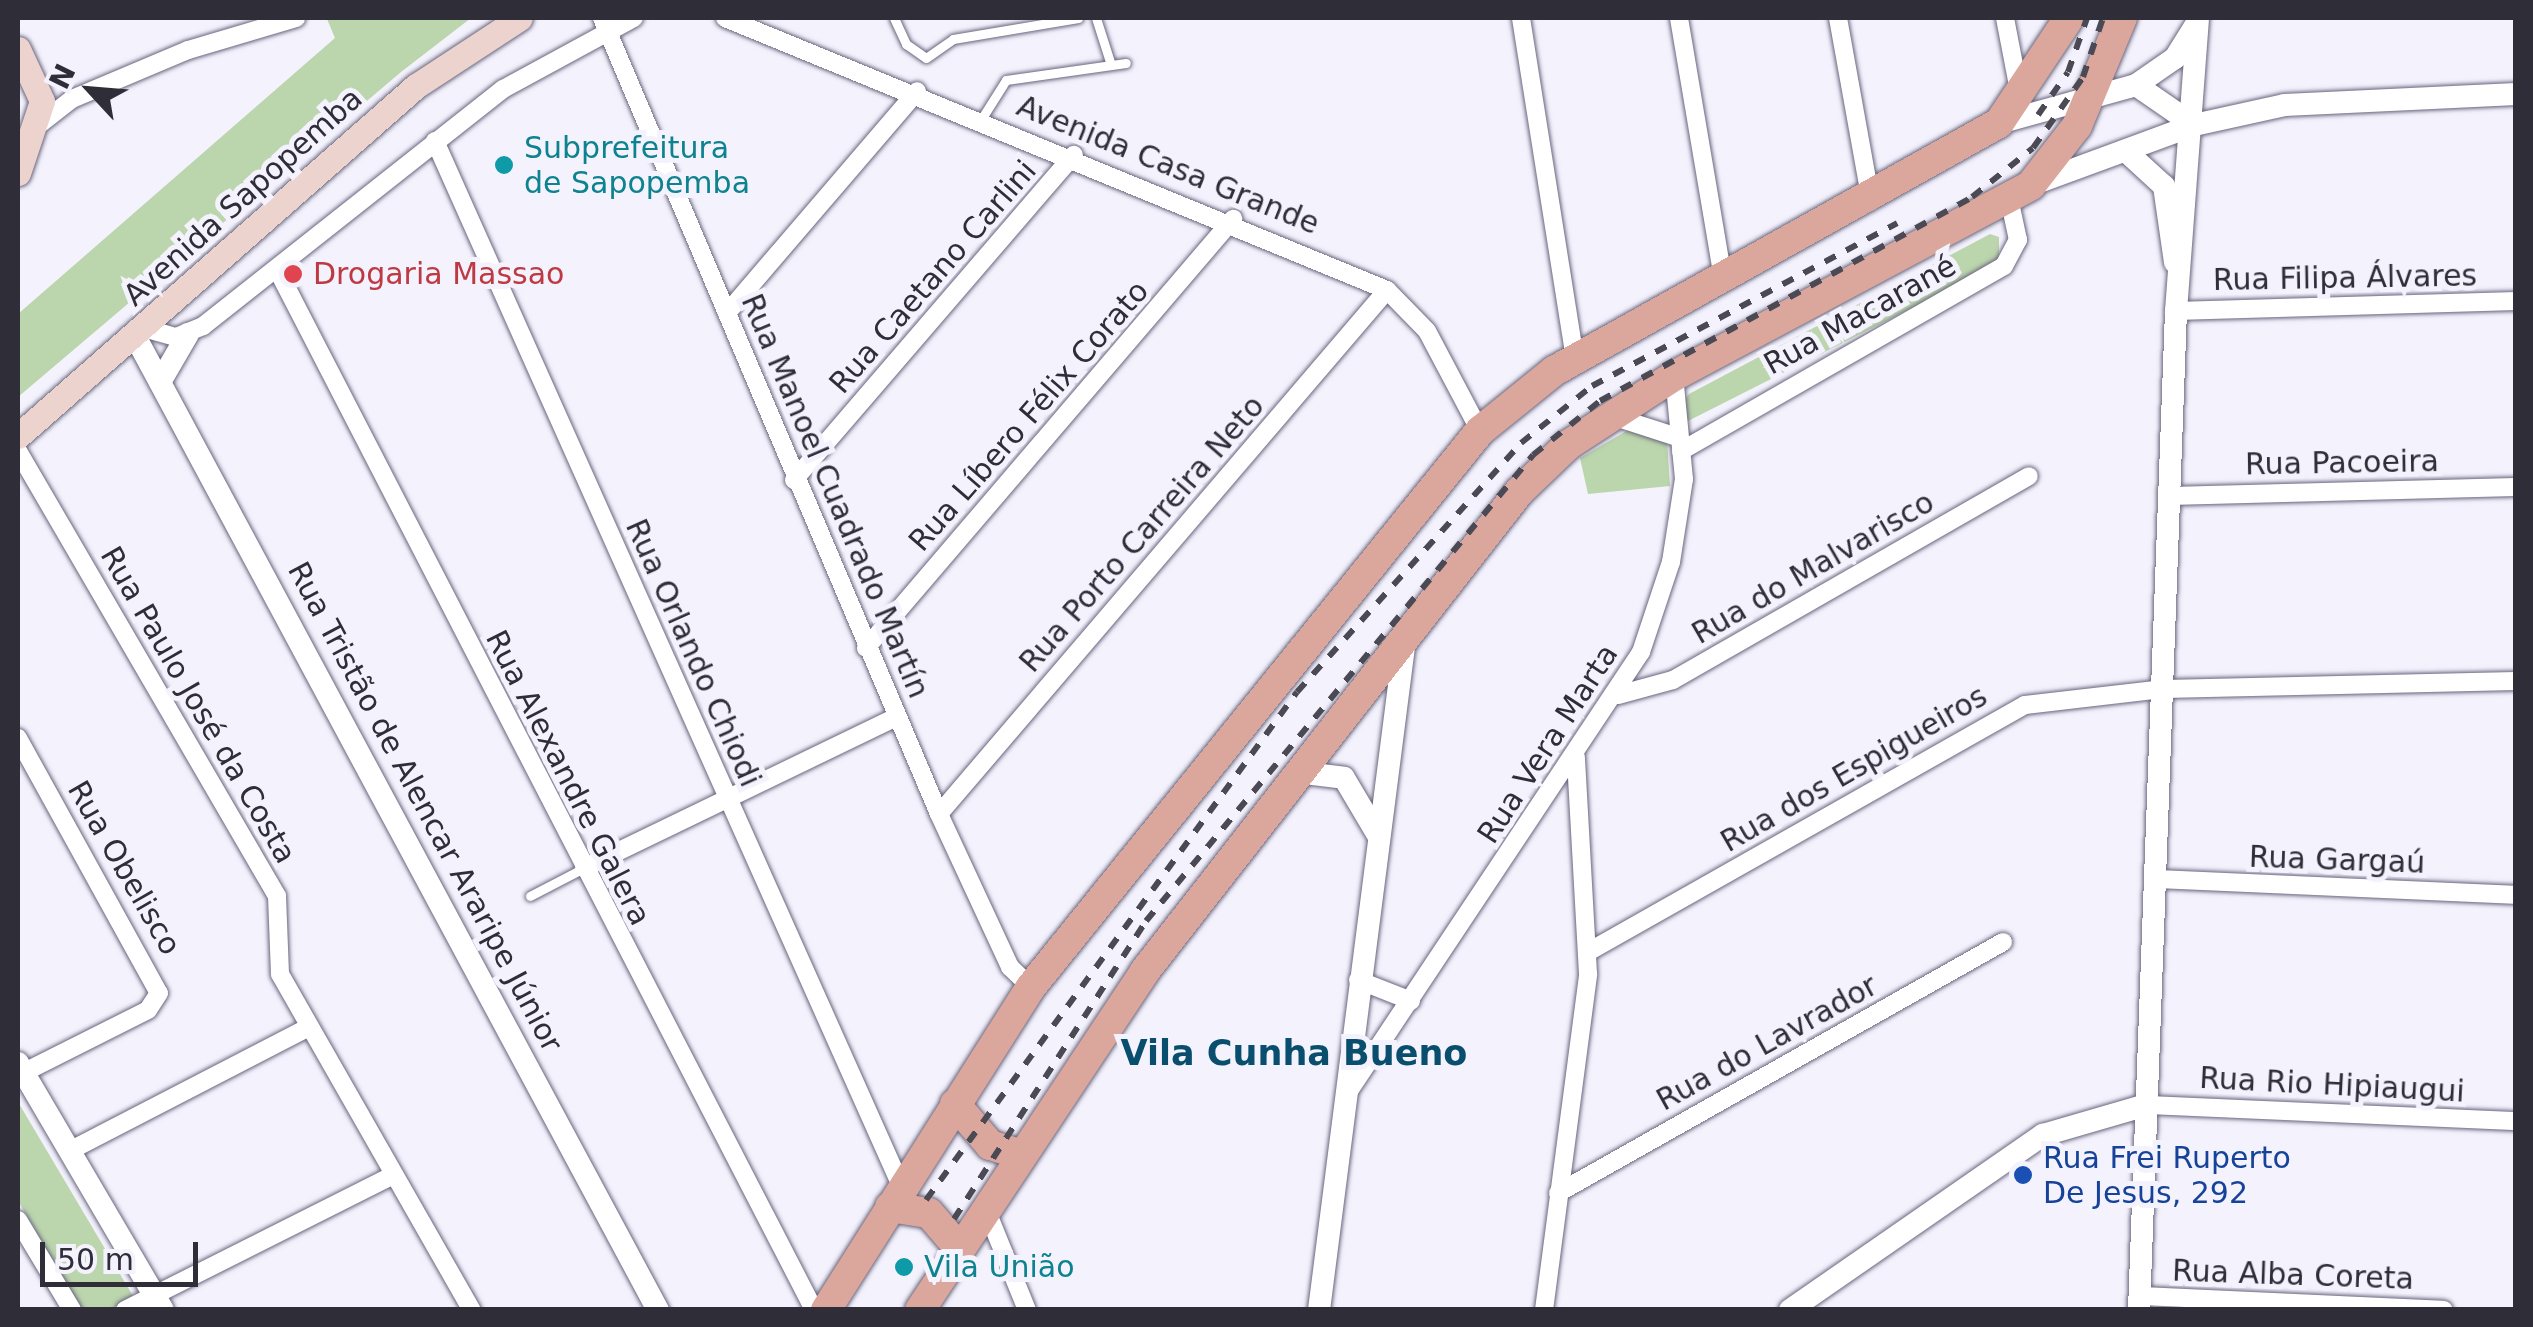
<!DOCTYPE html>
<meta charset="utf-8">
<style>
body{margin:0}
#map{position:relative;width:2533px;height:1327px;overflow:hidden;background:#f3f2fd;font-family:"DejaVu Sans",sans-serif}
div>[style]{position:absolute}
.green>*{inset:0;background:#bbd5ad}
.roads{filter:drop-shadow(0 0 2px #68657d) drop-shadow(0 0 2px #68657d)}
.service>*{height:9px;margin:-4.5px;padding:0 4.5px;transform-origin:4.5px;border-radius:4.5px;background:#fff}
.minor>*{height:18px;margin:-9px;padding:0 9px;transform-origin:9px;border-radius:9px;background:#fff}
.tertiary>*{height:22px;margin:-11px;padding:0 11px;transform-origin:11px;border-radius:11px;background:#fff}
.secondary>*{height:25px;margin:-12.5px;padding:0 12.5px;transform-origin:12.5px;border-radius:12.5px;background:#edd3ce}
.primary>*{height:30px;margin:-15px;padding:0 15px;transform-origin:15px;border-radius:15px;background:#dba69c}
.rail>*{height:6px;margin-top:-3px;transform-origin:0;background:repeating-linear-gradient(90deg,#4b4a54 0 12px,transparent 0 24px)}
.dots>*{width:28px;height:28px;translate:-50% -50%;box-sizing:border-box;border:5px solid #f3f2fd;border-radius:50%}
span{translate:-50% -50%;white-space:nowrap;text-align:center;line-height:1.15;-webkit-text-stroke:10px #f3f2fd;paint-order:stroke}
.culture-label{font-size:30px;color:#0d838f}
.left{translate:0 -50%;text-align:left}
.street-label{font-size:30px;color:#2f2e38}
.health-label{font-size:30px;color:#be3a42}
.transit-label{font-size:30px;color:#164399}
.quarter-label{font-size:35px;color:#094f6d;font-weight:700}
.frame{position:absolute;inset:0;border:20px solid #2f2e38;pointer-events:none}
.north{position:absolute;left:40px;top:40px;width:100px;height:100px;-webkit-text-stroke:8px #f3f2fd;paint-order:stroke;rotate:296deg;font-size:28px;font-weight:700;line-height:40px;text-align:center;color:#2f2e38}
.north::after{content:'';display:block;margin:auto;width:35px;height:45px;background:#2f2e38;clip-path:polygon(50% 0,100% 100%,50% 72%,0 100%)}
.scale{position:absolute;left:40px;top:1242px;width:158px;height:45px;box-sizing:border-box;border:5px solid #2f2e38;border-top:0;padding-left:12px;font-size:30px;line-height:35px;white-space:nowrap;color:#2f2e38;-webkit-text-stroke:8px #f3f2fd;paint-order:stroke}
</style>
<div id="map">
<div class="green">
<i style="clip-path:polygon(471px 18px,401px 72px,18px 397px,18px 314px,335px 38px,327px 19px)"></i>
<i style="clip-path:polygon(1990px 234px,1999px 237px,1999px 264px,1684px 423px,1680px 406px,1689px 394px)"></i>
<i style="clip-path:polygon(1635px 426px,1667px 440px,1670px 486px,1588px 494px,1580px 458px)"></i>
<i style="clip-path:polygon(18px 1102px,133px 1296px,111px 1309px,82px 1309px,18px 1201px)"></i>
</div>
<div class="roads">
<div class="service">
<i style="left:894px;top:18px;width:29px;rotate:65deg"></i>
<i style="left:906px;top:44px;width:24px;rotate:35deg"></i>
<i style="left:926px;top:58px;width:33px;rotate:-35deg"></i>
<i style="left:953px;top:39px;width:127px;rotate:-9.5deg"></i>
<i style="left:1096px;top:18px;width:49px;rotate:72.3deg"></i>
<i style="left:982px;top:118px;width:45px;rotate:-57.7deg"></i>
<i style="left:1006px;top:80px;width:121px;rotate:-8.1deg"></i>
<i style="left:530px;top:896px;width:61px;rotate:-27.4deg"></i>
</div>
<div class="minor">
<i style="left:602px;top:18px;width:864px;rotate:67.05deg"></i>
<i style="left:939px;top:814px;width:169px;rotate:65.1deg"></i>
<i style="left:1010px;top:967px;width:29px;rotate:44deg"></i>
<i style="left:725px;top:18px;width:716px;rotate:22.34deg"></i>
<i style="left:1387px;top:290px;width:57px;rotate:45.7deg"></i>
<i style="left:1427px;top:331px;width:113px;rotate:62.1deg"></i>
<i style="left:1521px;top:18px;width:345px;rotate:81deg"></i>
<i style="left:1679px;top:18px;width:265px;rotate:80.4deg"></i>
<i style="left:1838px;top:18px;width:186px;rotate:79.8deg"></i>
<i style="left:2005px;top:18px;width:74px;rotate:79.1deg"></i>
<i style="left:40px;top:124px;width:41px;rotate:-38deg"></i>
<i style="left:72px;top:99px;width:126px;rotate:-22.9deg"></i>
<i style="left:188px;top:50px;width:113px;rotate:-16.5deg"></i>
<i style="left:435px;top:141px;width:1146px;rotate:65.96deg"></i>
<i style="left:277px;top:269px;width:1171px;rotate:62.71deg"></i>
<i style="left:2176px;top:311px;width:340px;rotate:-1.7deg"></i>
<i style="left:727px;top:313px;width:292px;rotate:-49.4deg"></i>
<i style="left:144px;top:328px;width:33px;rotate:16deg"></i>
<i style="left:176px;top:337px;width:29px;rotate:-22deg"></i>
<i style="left:203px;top:326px;width:382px;rotate:-38.3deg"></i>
<i style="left:503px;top:89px;width:149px;rotate:-28.5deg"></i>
<i style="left:1612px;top:416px;width:68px;rotate:17.9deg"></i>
<i style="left:18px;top:451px;width:515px;rotate:59.8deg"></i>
<i style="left:277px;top:896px;width:78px;rotate:87.8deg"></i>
<i style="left:280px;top:974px;width:387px;rotate:60.3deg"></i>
<i style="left:1681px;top:451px;width:372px;rotate:-29.8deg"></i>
<i style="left:2004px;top:266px;width:30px;rotate:-62deg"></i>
<i style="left:2018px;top:240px;width:43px;rotate:-102.1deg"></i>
<i style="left:794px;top:480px;width:429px;rotate:-49.3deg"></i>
<i style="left:2169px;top:496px;width:347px;rotate:-1.5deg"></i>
<i style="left:866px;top:648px;width:565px;rotate:-49.45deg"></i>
<i style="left:1618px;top:695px;width:57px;rotate:-15.3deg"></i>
<i style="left:1673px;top:680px;width:410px;rotate:-29.8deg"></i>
<i style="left:18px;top:738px;width:291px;rotate:61.1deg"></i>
<i style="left:159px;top:993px;width:20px;rotate:123deg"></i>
<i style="left:148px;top:1010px;width:140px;rotate:153.3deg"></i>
<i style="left:939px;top:814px;width:689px;rotate:-49.47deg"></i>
<i style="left:584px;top:868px;width:348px;rotate:-25.8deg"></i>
<i style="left:2155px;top:879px;width:361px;rotate:2.5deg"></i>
<i style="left:1588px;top:952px;width:502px;rotate:-29.48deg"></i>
<i style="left:2025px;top:705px;width:140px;rotate:-6.6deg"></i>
<i style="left:2164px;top:689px;width:352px;rotate:-1.3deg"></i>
<i style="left:1358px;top:980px;width:57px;rotate:21.6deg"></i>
<i style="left:1347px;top:1094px;width:531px;rotate:-56.37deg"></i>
<i style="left:1641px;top:652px;width:95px;rotate:-71.6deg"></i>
<i style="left:1671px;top:562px;width:84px;rotate:-81.1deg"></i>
<i style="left:1684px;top:479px;width:103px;rotate:-95.5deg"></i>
<i style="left:2146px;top:1105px;width:370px;rotate:2.5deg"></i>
<i style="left:71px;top:1150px;width:266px;rotate:-27.3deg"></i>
<i style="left:1558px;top:1193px;width:511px;rotate:-29.42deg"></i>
<i style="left:986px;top:1209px;width:109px;rotate:67.9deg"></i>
<i style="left:18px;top:1220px;width:105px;rotate:59deg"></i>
<i style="left:2140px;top:1296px;width:304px;rotate:2.6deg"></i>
<i style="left:125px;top:1310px;width:300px;rotate:-26.7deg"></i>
<i style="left:1544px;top:1310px;width:339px;rotate:-82.5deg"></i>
<i style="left:1588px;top:974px;width:217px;rotate:-93.2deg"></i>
</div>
<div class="tertiary">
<i style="left:2136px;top:85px;width:70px;rotate:34.6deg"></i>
<i style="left:1999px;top:123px;width:142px;rotate:-15.5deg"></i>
<i style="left:2136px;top:85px;width:47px;rotate:-34.7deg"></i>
<i style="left:2175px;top:58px;width:40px;rotate:-58deg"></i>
<i style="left:2130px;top:155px;width:46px;rotate:42.4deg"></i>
<i style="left:2164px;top:186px;width:77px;rotate:81.8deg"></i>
<i style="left:2031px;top:185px;width:174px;rotate:-20.2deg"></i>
<i style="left:2194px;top:125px;width:93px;rotate:-12.4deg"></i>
<i style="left:2285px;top:105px;width:231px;rotate:-2.7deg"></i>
<i style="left:135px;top:336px;width:1106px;rotate:61.77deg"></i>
<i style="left:163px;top:377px;width:50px;rotate:-59.8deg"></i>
<i style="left:1305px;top:773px;width:39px;rotate:7deg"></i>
<i style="left:1344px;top:778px;width:69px;rotate:59.3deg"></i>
<i style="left:18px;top:1063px;width:286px;rotate:59.6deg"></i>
<i style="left:1319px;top:1310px;width:676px;rotate:-82.7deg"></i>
<i style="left:1790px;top:1310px;width:308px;rotate:-34.7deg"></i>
<i style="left:2043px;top:1135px;width:107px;rotate:-16.2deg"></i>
<i style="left:2139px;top:1310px;width:1000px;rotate:-87.88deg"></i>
<i style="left:2176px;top:311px;width:294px;rotate:-85.7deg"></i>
</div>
<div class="secondary">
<i style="left:18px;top:49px;width:57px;rotate:65.2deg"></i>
<i style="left:42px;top:101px;width:76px;rotate:108.4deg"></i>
<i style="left:18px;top:436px;width:530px;rotate:-41.33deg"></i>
<i style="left:416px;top:86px;width:124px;rotate:-33.2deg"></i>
</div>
<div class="primary">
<i style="left:955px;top:1104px;width:54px;rotate:49.5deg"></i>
<i style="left:990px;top:1145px;width:31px;rotate:17deg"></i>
<i style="left:890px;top:1207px;width:39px;rotate:9deg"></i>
<i style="left:929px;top:1213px;width:46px;rotate:49.4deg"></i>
<i style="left:826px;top:1310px;width:383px;rotate:-57.6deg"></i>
<i style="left:1031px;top:987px;width:715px;rotate:-51.08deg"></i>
<i style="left:1480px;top:431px;width:95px;rotate:-39deg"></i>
<i style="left:1554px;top:371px;width:509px;rotate:-29.13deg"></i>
<i style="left:1999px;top:123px;width:126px;rotate:-56.3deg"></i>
<i style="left:920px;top:1310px;width:407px;rotate:-56.4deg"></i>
<i style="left:1145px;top:971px;width:608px;rotate:-52.02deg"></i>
<i style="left:1519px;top:492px;width:68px;rotate:-43.8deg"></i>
<i style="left:1568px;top:445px;width:126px;rotate:-33.1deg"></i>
<i style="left:1674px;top:376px;width:405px;rotate:-28.1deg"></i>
<i style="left:2031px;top:185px;width:75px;rotate:-52.1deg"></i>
<i style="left:2077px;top:126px;width:117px;rotate:-67.4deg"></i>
</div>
</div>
<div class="rail">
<i style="left:2038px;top:115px;width:52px;rotate:-55.1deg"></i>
<i style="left:2068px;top:72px;width:57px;rotate:-70.6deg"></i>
<i style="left:926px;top:1200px;width:629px;rotate:-53.86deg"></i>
<i style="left:1297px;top:692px;width:335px;rotate:-48deg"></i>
<i style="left:1521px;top:443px;width:91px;rotate:-38.8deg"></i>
<i style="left:1592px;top:386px;width:346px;rotate:-28.1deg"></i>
<i style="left:954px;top:1219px;width:354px;rotate:-57.2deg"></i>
<i style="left:1146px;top:921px;width:606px;rotate:-50.29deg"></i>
<i style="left:1533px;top:455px;width:86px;rotate:-38.9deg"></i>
<i style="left:1600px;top:401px;width:424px;rotate:-28.7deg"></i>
<i style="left:1972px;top:197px;width:78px;rotate:-38.8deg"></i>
<i style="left:2033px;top:148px;width:87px;rotate:-54.8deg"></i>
<i style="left:2083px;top:77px;width:62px;rotate:-71.3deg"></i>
</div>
<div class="dots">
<i style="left:504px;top:165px;background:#0f9aa8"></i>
<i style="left:293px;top:274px;background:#e0444e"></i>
<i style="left:2023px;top:1175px;background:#1a4fb4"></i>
<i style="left:904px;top:1267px;background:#0f9aa8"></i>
</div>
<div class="culture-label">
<span class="left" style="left:524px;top:165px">Subprefeitura<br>de Sapopemba</span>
<span class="left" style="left:924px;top:1267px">Vila União</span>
</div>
<div class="street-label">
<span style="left:1168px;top:165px;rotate:22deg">Avenida Casa Grande</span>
<span style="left:243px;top:197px;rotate:-42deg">Avenida Sapopemba</span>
<span style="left:933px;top:277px;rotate:-49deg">Rua Caetano Carlini</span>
<span style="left:2345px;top:278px;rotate:-1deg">Rua Filipa Álvares</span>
<span style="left:1860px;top:315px;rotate:-29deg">Rua Macarané</span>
<span style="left:1029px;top:416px;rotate:-49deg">Rua Líbero Félix Corato</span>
<span style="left:2342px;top:463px;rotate:-1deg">Rua Pacoeira</span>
<span style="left:835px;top:496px;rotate:67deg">Rua Manoel Cuadrado Martín</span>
<span style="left:1142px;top:534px;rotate:-49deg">Rua Porto Carreira Neto</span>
<span style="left:1813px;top:568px;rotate:-30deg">Rua do Malvarisco</span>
<span style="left:693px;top:653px;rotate:66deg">Rua Orlando Chiodi</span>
<span style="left:198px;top:705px;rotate:60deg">Rua Paulo José da Costa</span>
<span style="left:1548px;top:744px;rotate:-57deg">Rua Vera Marta</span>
<span style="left:1854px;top:769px;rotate:-30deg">Rua dos Espigueiros</span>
<span style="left:568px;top:778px;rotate:63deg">Rua Alexandre Galera</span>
<span style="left:425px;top:807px;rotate:62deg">Rua Tristão de Alencar Araripe Júnior</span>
<span style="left:2337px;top:860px;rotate:2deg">Rua Gargaú</span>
<span style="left:124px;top:868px;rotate:60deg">Rua Obelisco</span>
<span style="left:1767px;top:1043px;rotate:-29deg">Rua do Lavrador</span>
<span style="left:2332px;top:1085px;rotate:3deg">Rua Rio Hipiaugui</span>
<span style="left:2293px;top:1275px;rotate:2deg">Rua Alba Coreta</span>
</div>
<div class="health-label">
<span class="left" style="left:313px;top:274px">Drogaria Massao</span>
</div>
<div class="transit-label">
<span class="left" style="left:2043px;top:1175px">Rua Frei Ruperto<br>De Jesus, 292</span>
</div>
<div class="quarter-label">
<span style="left:1294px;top:1053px">Vila Cunha Bueno</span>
</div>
<div class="frame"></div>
<div class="north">N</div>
<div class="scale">50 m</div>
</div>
